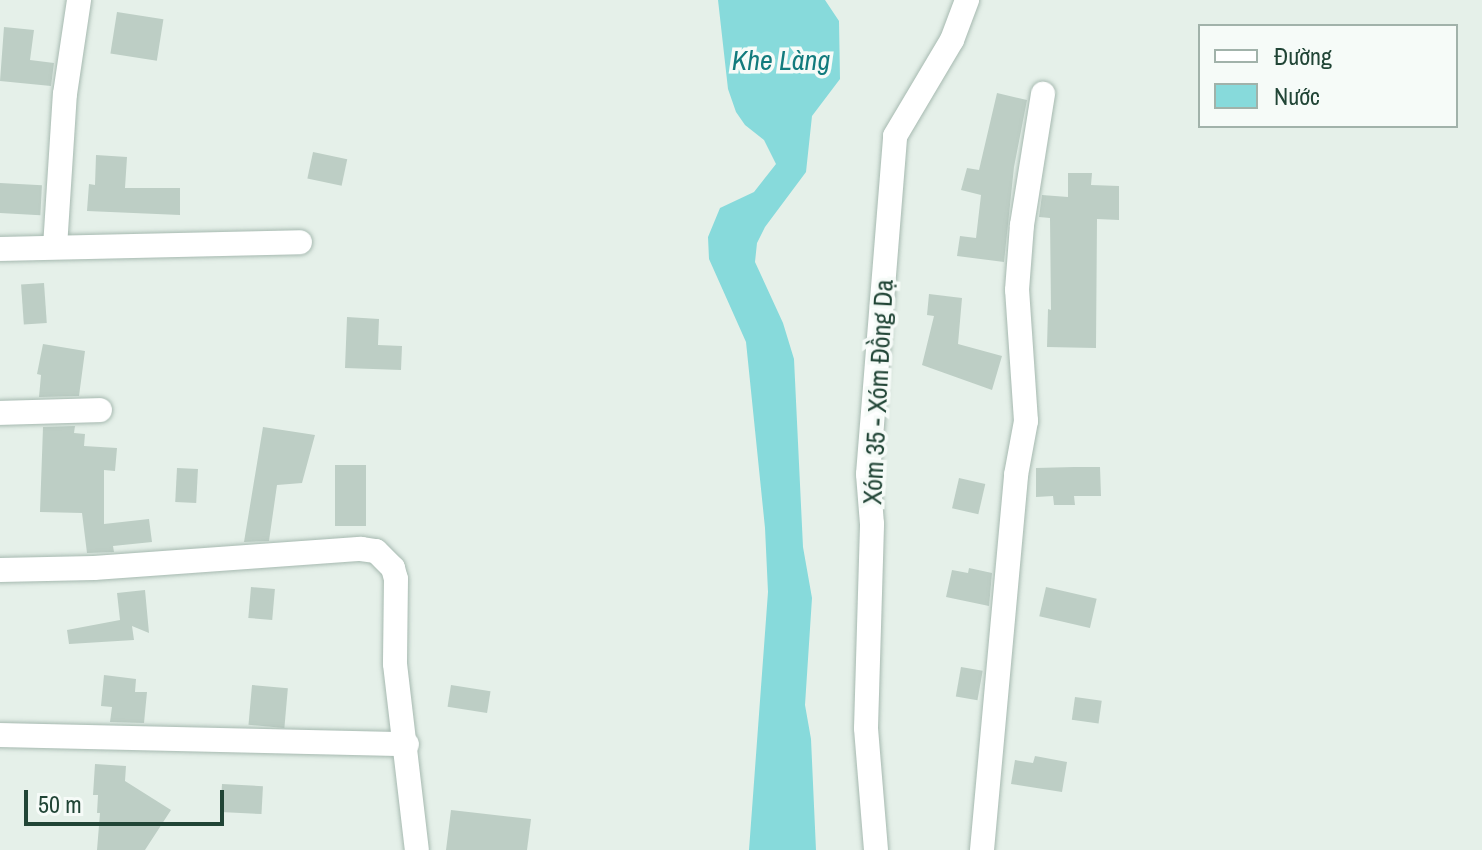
<!DOCTYPE html>
<meta charset="utf-8">
<style>
body{margin:0}
#map{position:relative;width:1482px;height:850px;overflow:hidden;background:#e5f0e9;font-family:"Archivo Narrow",sans-serif}
div>[style]{position:absolute}
.water>*{inset:0;background:#87dadb}
.building>*{inset:0;background:#bdcec5;transform-origin:0 0}
.roads{filter:drop-shadow(0 0 2px #a6b9b0) drop-shadow(0 0 2px #a6b9b0)}
.minor>*{height:24px;margin:-12px;padding:0 12px;transform-origin:12px;border-radius:12px;background:#fff}
span{translate:-50% -50%;white-space:nowrap;text-align:center;line-height:1.15;-webkit-text-stroke:7px #f6fbf8;paint-order:stroke}
.street-label{font-size:26px;color:#214536}
.water-label{font-size:28px;color:#127b7d;font-style:italic}
.legend{position:absolute;left:1198px;top:24px;width:260px;height:104px;box-sizing:border-box;background:#f6fbf8;border:2px solid #a1b2aa;margin:0;padding:10px 14px;list-style:none;font-size:24px;color:#214536}
.legend li{display:flex;align-items:center;gap:16px;height:40px}
.legend b{width:40px;border:2px solid #a1b2aa}
.scale{position:absolute;left:24px;top:790px;width:200px;height:36px;box-sizing:border-box;border:4px solid #214536;border-top:0;padding-left:10px;font-size:24px;line-height:28px;white-space:nowrap;color:#214536;-webkit-text-stroke:6px #f6fbf8;paint-order:stroke}
</style>
<div id="map">
<div class="water">
<i style="clip-path:polygon(718px 0,825px 0,839px 21px,840px 79px,812px 116px,806px 172px,765px 227px,757px 243px,755px 262px,783px 323px,794px 359px,803px 547px,812px 598px,805px 705px,811px 739px,816px 850px,749px 850px,768px 592px,765px 528px,746px 342px,709px 259px,708px 237px,720px 208px,754px 192px,776px 164px,764px 140px,745px 125px,736px 112px,728px 89px)"></i>
</div>
<div class="building">
<i style="left:117px;top:12px;width:47px;height:42px;rotate:9deg"></i>
<i style="clip-path:polygon(4px 27px,34px 30px,30px 60px,54px 63px,51px 86px,0 81px)"></i>
<i style="clip-path:polygon(997px 93px,1027px 100px,1014px 167px,1004px 262px,957px 256px,960px 236px,976px 238px,981px 195px,961px 190px,967px 168px,979px 170px)"></i>
<i style="left:313px;top:152px;width:35px;height:27px;rotate:12deg"></i>
<i style="clip-path:polygon(96px 155px,127px 157px,125px 188px,180px 188px,180px 215px,87px 211px,89px 184px,95px 185px)"></i>
<i style="clip-path:polygon(1068px 173px,1092px 173px,1091px 185px,1119px 186px,1119px 220px,1097px 219px,1096px 348px,1047px 347px,1048px 309px,1051px 310px,1050px 218px,1039px 217px,1042px 195px,1068px 197px)"></i>
<i style="left:0;top:183px;width:42px;height:30px;rotate:3deg"></i>
<i style="left:44px;top:283px;width:40px;height:23px;rotate:86deg"></i>
<i style="clip-path:polygon(929px 294px,962px 298px,958px 344px,1002px 356px,992px 390px,922px 365px,934px 316px,927px 315px)"></i>
<i style="clip-path:polygon(347px 317px,379px 319px,378px 345px,402px 346px,401px 370px,345px 368px)"></i>
<i style="clip-path:polygon(43px 344px,85px 351px,79px 396px,39px 397px,41px 375px,37px 374px)"></i>
<i style="clip-path:polygon(75px 426px,74px 433px,85px 434px,84px 446px,117px 448px,115px 471px,104px 470px,104px 524px,149px 519px,152px 542px,113px 546px,114px 552px,87px 553px,82px 513px,40px 512px,43px 427px)"></i>
<i style="clip-path:polygon(263px 427px,315px 435px,302px 483px,277px 485px,269px 541px,244px 542px)"></i>
<i style="left:366px;top:465px;width:61px;height:31px;rotate:90deg"></i>
<i style="clip-path:polygon(1074px 467px,1100px 467px,1101px 496px,1074px 496px,1075px 505px,1054px 505px,1053px 496px,1036px 497px,1036px 468px)"></i>
<i style="left:177px;top:468px;width:21px;height:34px;rotate:3deg"></i>
<i style="left:959px;top:478px;width:27px;height:31px;rotate:13deg"></i>
<i style="clip-path:polygon(969px 568px,992px 573px,989px 606px,946px 597px,952px 570px,968px 573px)"></i>
<i style="left:251px;top:587px;width:24px;height:31px;rotate:5deg"></i>
<i style="left:1046px;top:587px;width:52px;height:30px;rotate:13deg"></i>
<i style="clip-path:polygon(145px 590px,149px 633px,132px 626px,134px 640px,69px 644px,67px 630px,120px 620px,117px 593px)"></i>
<i style="left:961px;top:667px;width:22px;height:30px;rotate:10deg"></i>
<i style="clip-path:polygon(104px 675px,136px 679px,135px 692px,147px 692px,144px 723px,110px 722px,112px 707px,101px 706px)"></i>
<i style="left:252px;top:685px;width:36px;height:40px;rotate:5deg"></i>
<i style="left:451px;top:685px;width:40px;height:22px;rotate:9deg"></i>
<i style="left:1075px;top:697px;width:27px;height:23px;rotate:8deg"></i>
<i style="clip-path:polygon(1035px 756px,1067px 762px,1062px 792px,1011px 784px,1015px 760px,1033px 763px)"></i>
<i style="clip-path:polygon(95px 764px,126px 766px,125px 781px,171px 810px,145px 850px,97px 850px,100px 813px,97px 813px,98px 795px,93px 795px)"></i>
<i style="left:222px;top:784px;width:41px;height:28px;rotate:3deg"></i>
<i style="clip-path:polygon(451px 810px,531px 819px,527px 850px,446px 850px)"></i>
</div>
<div class="roads">
<div class="minor">
<i style="left:55px;top:247px;width:153px;rotate:-86.3deg"></i>
<i style="left:65px;top:94px;width:95px;rotate:-81.5deg"></i>
<i style="left:0;top:249px;width:300px;rotate:-1.3deg"></i>
<i style="left:0;top:413px;width:100px;rotate:-1.7deg"></i>
<i style="left:0;top:570px;width:94px;rotate:-1.2deg"></i>
<i style="left:94px;top:568px;width:268px;rotate:-4.1deg"></i>
<i style="left:361px;top:549px;width:15px;rotate:8deg"></i>
<i style="left:376px;top:551px;width:24px;rotate:45deg"></i>
<i style="left:393px;top:568px;width:11px;rotate:75deg"></i>
<i style="left:396px;top:579px;width:85px;rotate:90.7deg"></i>
<i style="left:395px;top:664px;width:187px;rotate:83.3deg"></i>
<i style="left:0;top:735px;width:407px;rotate:1.3deg"></i>
<i style="left:876px;top:850px;width:122px;rotate:-94.7deg"></i>
<i style="left:866px;top:728px;width:204px;rotate:-88.3deg"></i>
<i style="left:872px;top:524px;width:50px;rotate:-94.6deg"></i>
<i style="left:868px;top:474px;width:339px;rotate:-85.4deg"></i>
<i style="left:895px;top:136px;width:112px;rotate:-59.3deg"></i>
<i style="left:952px;top:40px;width:43px;rotate:-69.4deg"></i>
<i style="left:982px;top:850px;width:377px;rotate:-84.8deg"></i>
<i style="left:1016px;top:475px;width:55px;rotate:-79.5deg"></i>
<i style="left:1026px;top:421px;width:131px;rotate:-93.9deg"></i>
<i style="left:1017px;top:290px;width:65px;rotate:-85.6deg"></i>
<i style="left:1022px;top:225px;width:133px;rotate:-80.9deg"></i>
</div>
</div>
<div class="street-label">
<span style="left:878px;top:392px;rotate:-87deg">Xóm 35 - Xóm Đồng Dạ</span>
</div>
<div class="water-label">
<span style="left:781px;top:60px">Khe Làng</span>
</div>
<ul class="legend">
<li><b style="height:10px;background:#fff"></b>Đường</li>
<li><b style="height:22px;background:#87dadb"></b>Nước</li>
</ul>
<div class="scale">50 m</div>
</div>
